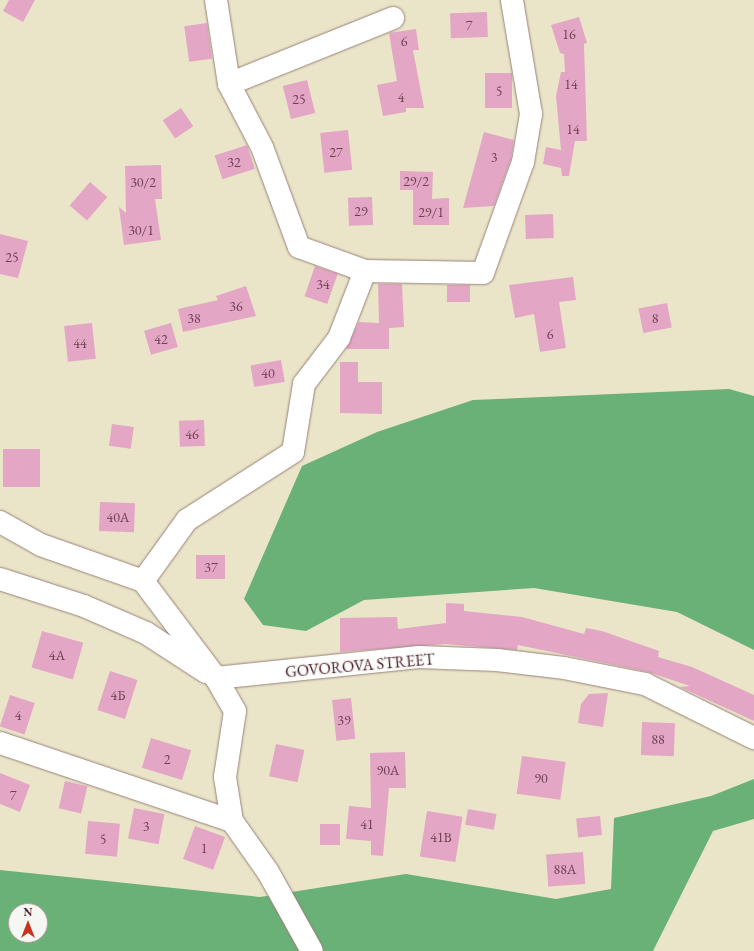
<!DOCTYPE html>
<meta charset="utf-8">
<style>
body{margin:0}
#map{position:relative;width:754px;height:951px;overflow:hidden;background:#eae5c9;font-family:"EB Garamond",serif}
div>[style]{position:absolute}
.forest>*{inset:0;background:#6ab178}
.building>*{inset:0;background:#e3a6c5;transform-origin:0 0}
.roads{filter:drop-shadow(0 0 1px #9a827a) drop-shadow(0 0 1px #9a827a)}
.minor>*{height:22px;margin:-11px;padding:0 11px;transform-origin:11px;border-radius:11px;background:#fff}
span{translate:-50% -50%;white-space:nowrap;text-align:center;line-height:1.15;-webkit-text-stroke:3px #f6f6f2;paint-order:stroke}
.number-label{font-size:14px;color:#704152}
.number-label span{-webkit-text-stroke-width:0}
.street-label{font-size:16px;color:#4a1f2b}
.north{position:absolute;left:8px;top:903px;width:40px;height:40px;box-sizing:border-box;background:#f6f6f2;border:1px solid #b1a0a2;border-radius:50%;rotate:0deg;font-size:11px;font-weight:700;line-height:16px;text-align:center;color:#4a1f2b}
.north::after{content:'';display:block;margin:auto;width:14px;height:18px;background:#c8321e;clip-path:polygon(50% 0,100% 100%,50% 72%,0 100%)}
</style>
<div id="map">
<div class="forest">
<i style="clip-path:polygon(729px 389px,754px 396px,754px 650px,677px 612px,534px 588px,364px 600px,306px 631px,263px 625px,244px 599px,302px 466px,377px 432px,473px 400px)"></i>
<i style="clip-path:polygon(evenodd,754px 779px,754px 819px,713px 831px,653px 951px,0 951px,0 870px,260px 897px,406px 874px,556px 899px,611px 889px,614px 818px,711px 796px,754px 779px,16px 911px,40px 911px,40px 935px,16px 935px,16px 911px)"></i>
</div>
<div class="building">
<i style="clip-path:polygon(9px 0,35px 0,23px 22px,3px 11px)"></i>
<i style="left:487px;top:12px;width:25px;height:37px;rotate:88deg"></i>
<i style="clip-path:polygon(579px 17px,587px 43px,584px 44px,587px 141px,575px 141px,569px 176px,562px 176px,561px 168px,543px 164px,546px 147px,561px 150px,556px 96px,561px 72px,565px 72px,564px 54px,560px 53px,551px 25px)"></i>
<i style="left:207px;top:23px;width:36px;height:23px;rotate:82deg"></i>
<i style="clip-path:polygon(416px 29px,419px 50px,413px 50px,424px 108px,406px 108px,406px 112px,383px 116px,377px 85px,397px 81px,389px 33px)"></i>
<i style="left:485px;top:73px;width:27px;height:35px"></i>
<i style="left:307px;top:80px;width:34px;height:25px;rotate:76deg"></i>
<i style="left:181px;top:108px;width:22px;height:22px;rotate:56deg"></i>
<i style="left:348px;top:130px;width:40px;height:28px;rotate:84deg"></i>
<i style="clip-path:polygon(484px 132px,514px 140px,511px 159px,494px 206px,463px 208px)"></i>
<i style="left:247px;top:145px;width:25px;height:34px;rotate:72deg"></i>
<i style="clip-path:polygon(161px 165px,162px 199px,155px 199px,161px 240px,124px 245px,119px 207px,126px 213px,125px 166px)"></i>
<i style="clip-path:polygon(400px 171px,433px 172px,432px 199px,449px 198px,449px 225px,413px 225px,413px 190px,400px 190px)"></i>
<i style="left:90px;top:182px;width:23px;height:31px;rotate:41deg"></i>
<i style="left:372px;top:197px;width:28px;height:24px;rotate:88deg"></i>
<i style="left:553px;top:214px;width:24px;height:28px;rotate:88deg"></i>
<i style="clip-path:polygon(0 234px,28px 241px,18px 278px,0 274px)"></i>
<i style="left:315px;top:266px;width:24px;height:32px;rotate:19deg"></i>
<i style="clip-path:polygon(573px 277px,576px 300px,559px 302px,566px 348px,540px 352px,534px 314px,515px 318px,509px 285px)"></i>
<i style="clip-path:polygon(378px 284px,402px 284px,404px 327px,389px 328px,389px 349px,346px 349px,359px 322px,379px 323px)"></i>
<i style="left:447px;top:285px;width:23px;height:17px"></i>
<i style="clip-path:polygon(246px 286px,256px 316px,183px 332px,178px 309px,218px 300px,216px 296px)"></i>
<i style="left:667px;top:303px;width:25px;height:29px;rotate:79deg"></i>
<i style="left:92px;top:323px;width:36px;height:28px;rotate:84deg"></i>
<i style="left:171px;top:323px;width:25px;height:28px;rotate:74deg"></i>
<i style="left:281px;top:360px;width:22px;height:31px;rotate:80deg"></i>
<i style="clip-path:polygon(340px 362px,358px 362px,358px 382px,382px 382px,382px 414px,340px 413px)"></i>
<i style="left:204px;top:420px;width:26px;height:25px;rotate:88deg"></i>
<i style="left:112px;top:424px;width:22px;height:22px;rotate:8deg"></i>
<i style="left:3px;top:449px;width:37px;height:38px"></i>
<i style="left:100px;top:502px;width:35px;height:29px;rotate:2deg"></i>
<i style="left:196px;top:555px;width:29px;height:24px"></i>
<i style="clip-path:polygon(446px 603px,464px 604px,464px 611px,522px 617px,584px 634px,586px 628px,602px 631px,659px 651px,658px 657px,692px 667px,754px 695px,754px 721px,680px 687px,690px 686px,648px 672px,518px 645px,517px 650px,446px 644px,340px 652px,340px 618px,397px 617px,398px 629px,446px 623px)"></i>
<i style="left:42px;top:631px;width:43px;height:38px;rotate:16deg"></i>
<i style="left:110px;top:671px;width:29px;height:41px;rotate:18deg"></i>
<i style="clip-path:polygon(608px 693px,603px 727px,578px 723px,581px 704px,589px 694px)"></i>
<i style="left:10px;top:695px;width:26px;height:33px;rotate:18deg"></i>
<i style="left:351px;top:698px;width:41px;height:19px;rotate:84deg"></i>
<i style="left:642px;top:722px;width:33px;height:33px;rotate:2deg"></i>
<i style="left:151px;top:738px;width:42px;height:31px;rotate:17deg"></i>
<i style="left:276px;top:744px;width:29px;height:33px;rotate:12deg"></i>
<i style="clip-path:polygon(405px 752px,406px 788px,389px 788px,383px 856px,371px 855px,371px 841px,346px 839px,349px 806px,371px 808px,370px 753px)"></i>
<i style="left:522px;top:756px;width:44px;height:38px;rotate:8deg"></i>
<i style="clip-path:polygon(0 773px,30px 785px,20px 812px,0 804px)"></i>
<i style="left:65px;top:781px;width:23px;height:28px;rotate:13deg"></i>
<i style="left:134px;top:808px;width:31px;height:31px;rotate:11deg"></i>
<i style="left:468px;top:809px;width:29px;height:16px;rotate:10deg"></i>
<i style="left:427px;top:811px;width:36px;height:46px;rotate:9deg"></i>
<i style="left:600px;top:816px;width:19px;height:24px;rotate:84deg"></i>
<i style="left:88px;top:821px;width:32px;height:33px;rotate:5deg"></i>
<i style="left:320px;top:824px;width:20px;height:21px"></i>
<i style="left:195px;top:826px;width:32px;height:35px;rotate:20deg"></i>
<i style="left:583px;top:852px;width:32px;height:37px;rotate:86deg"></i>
</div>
<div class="roads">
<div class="minor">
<i style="left:216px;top:0;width:85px;rotate:81.2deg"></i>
<i style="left:229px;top:84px;width:71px;rotate:62.4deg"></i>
<i style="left:262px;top:147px;width:107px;rotate:69.7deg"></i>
<i style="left:299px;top:247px;width:70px;rotate:20deg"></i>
<i style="left:365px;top:271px;width:118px;rotate:1deg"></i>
<i style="left:483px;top:273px;width:118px;rotate:-70.2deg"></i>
<i style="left:523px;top:162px;width:49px;rotate:-80.5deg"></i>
<i style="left:531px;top:114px;width:116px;rotate:-99.5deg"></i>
<i style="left:229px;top:84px;width:177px;rotate:-21.9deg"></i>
<i style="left:0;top:522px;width:47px;rotate:29.3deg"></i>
<i style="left:41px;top:545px;width:108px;rotate:19.4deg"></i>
<i style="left:143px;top:581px;width:121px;rotate:53deg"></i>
<i style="left:216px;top:678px;width:38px;rotate:60deg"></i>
<i style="left:235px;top:711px;width:67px;rotate:98.6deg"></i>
<i style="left:225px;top:777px;width:45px;rotate:81deg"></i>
<i style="left:232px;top:821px;width:62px;rotate:54.8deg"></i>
<i style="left:268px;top:872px;width:90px;rotate:60.9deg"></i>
<i style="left:0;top:579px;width:88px;rotate:17.8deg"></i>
<i style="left:84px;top:606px;width:68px;rotate:23.5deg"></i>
<i style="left:146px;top:633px;width:72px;rotate:33deg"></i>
<i style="left:143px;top:581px;width:75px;rotate:-54.2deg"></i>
<i style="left:187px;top:520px;width:126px;rotate:-32.7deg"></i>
<i style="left:293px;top:452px;width:69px;rotate:-80.8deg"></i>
<i style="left:304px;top:384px;width:58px;rotate:-52.7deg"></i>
<i style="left:339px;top:338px;width:72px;rotate:-68.8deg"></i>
<i style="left:216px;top:678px;width:204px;rotate:-5.9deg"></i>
<i style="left:419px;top:657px;width:78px;rotate:2.2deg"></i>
<i style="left:497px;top:660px;width:67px;rotate:6.8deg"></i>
<i style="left:564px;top:668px;width:83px;rotate:11.2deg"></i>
<i style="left:645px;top:684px;width:122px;rotate:26.4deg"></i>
<i style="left:0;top:743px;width:245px;rotate:18.6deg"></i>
</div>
</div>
<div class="number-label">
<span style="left:469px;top:25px">7</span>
<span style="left:569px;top:34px">16</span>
<span style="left:404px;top:41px">6</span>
<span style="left:571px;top:84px">14</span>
<span style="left:499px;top:91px">5</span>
<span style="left:401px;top:97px">4</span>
<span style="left:299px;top:99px">25</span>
<span style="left:573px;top:129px">14</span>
<span style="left:336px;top:152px">27</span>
<span style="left:494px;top:157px">3</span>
<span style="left:234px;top:162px">32</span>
<span style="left:416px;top:181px">29/2</span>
<span style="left:143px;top:182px">30/2</span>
<span style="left:361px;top:211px">29</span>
<span style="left:431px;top:212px">29/1</span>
<span style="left:141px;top:230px">30/1</span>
<span style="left:12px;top:257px">25</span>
<span style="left:323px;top:284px">34</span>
<span style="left:236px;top:306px">36</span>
<span style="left:194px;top:318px">38</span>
<span style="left:655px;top:318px">8</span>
<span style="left:550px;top:334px">6</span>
<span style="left:161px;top:339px">42</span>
<span style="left:80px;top:343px">44</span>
<span style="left:268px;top:373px">40</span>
<span style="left:192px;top:434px">46</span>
<span style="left:118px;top:517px">40А</span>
<span style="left:211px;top:567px">37</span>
<span style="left:57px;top:655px">4А</span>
<span style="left:118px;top:695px">4Б</span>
<span style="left:18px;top:715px">4</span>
<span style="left:344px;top:720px">39</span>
<span style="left:658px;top:739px">88</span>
<span style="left:167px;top:759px">2</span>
<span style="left:388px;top:770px">90А</span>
<span style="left:541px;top:778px">90</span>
<span style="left:13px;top:795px">7</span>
<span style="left:367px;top:824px">41</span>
<span style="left:146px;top:826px">3</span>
<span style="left:441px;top:837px">41В</span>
<span style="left:103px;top:839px">5</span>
<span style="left:204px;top:848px">1</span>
<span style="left:565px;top:869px">88А</span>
</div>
<div class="street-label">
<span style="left:360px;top:666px;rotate:-5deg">GOVOROVA STREET</span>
</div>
<div class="north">N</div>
</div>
